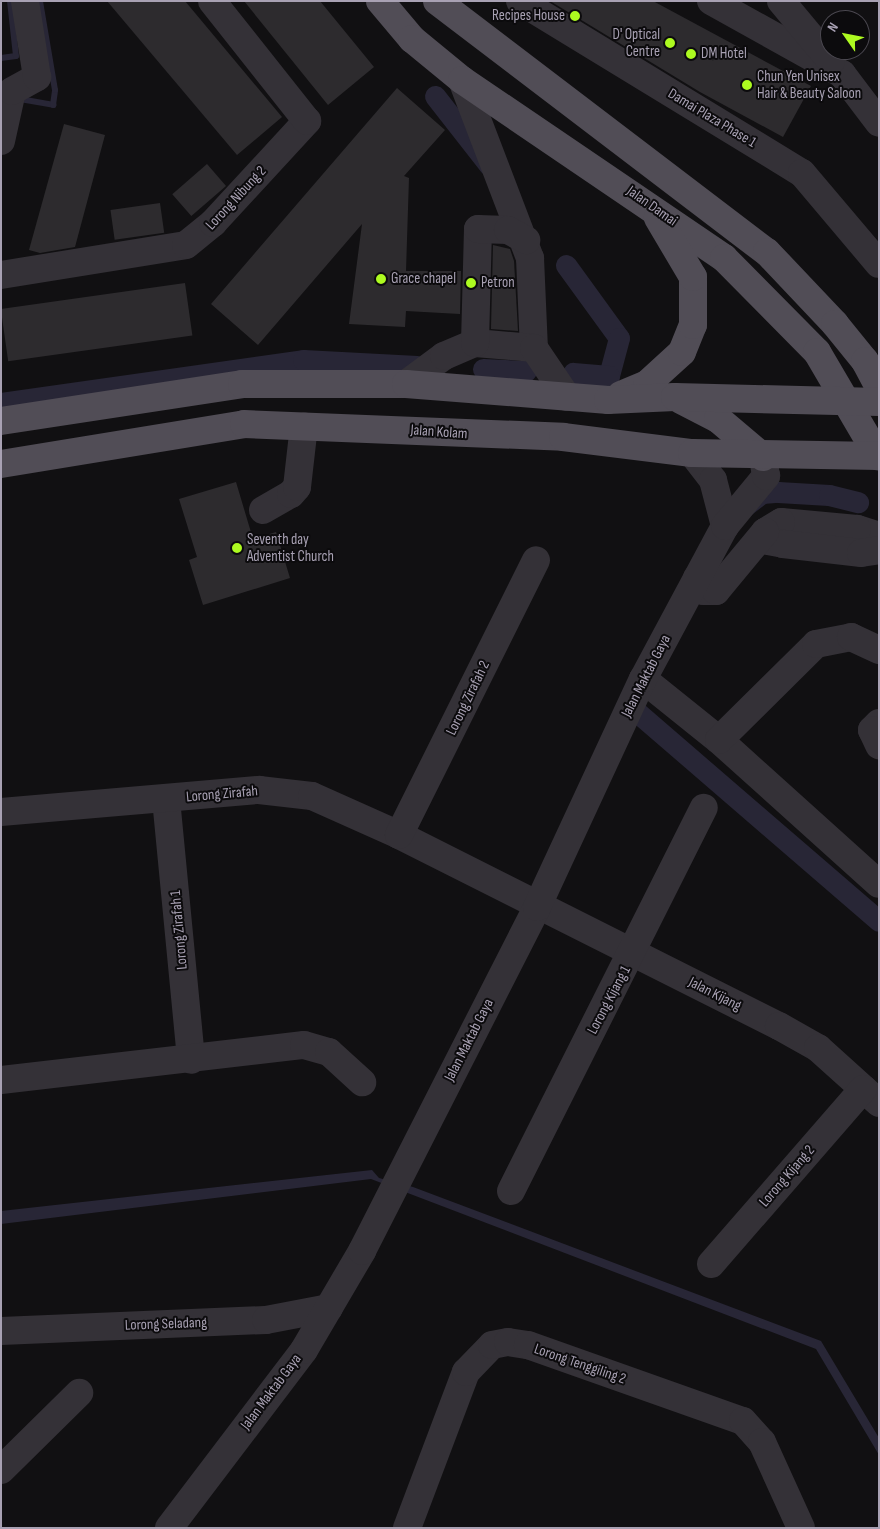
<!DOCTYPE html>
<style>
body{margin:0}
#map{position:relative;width:880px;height:1529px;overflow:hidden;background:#111012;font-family:"Sofia Sans Condensed",sans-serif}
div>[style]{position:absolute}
.water>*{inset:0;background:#282636}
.stream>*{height:6px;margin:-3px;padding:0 3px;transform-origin:3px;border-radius:3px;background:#282636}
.canal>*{height:21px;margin:-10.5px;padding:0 10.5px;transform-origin:10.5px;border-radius:10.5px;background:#282636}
.building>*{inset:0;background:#2d2b2e;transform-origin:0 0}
.minor>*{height:28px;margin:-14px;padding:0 14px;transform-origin:14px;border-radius:14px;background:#343137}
.major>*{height:28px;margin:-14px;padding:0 14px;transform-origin:14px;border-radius:14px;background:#514d56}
.dots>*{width:14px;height:14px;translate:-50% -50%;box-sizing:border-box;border:2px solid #0c0b0d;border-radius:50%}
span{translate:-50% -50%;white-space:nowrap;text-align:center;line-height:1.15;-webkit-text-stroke:4px #0c0b0d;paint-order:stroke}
.poi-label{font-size:15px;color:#a8a1b3}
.right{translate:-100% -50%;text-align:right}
.left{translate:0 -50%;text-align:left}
.street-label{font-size:15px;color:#a8a1b3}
.frame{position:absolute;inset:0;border:2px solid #a8a1b3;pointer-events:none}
.north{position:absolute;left:820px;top:10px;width:50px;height:50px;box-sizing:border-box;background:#0c0b0d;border:1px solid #4a474f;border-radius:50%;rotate:303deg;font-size:14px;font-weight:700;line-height:20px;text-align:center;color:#a8a1b3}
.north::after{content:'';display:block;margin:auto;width:18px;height:22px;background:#adfa20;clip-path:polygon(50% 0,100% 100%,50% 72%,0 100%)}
</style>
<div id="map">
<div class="water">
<i style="clip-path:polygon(372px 1170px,379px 1178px,413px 1187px,821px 1341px,879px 1438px,879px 1455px,816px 1349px,371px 1179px,1px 1224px,1px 1211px)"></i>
</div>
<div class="stream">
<i style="left:1px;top:58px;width:15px;rotate:-8deg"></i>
<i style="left:16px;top:56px;width:55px;rotate:-96.2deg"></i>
<i style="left:20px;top:99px;width:34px;rotate:10deg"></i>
<i style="left:53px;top:105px;width:15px;rotate:-82deg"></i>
<i style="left:55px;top:90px;width:90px;rotate:-99.6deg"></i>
</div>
<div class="canal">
<i style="left:435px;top:96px;width:88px;rotate:52deg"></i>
<i style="left:566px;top:265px;width:90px;rotate:54deg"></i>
<i style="left:619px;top:338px;width:39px;rotate:105deg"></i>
<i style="left:609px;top:376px;width:36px;rotate:-175deg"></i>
<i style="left:483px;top:369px;width:43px;rotate:2.7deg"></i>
<i style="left:1px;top:403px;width:305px;rotate:-8.1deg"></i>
<i style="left:303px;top:360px;width:114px;rotate:3deg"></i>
<i style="left:746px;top:505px;width:20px;rotate:-37deg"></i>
<i style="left:762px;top:493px;width:16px;rotate:-4deg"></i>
<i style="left:778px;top:492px;width:51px;rotate:3.4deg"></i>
<i style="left:829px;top:495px;width:30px;rotate:14deg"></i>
<i style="left:638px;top:713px;width:318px;rotate:40.8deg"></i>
</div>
<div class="building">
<i style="clip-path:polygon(107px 1px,185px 1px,282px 117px,237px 155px)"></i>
<i style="clip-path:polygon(244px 1px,320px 1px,374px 67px,328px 105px)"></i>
<i style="clip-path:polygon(550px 1px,653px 1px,811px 86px,783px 137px,700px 92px)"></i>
<i style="clip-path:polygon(397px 88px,445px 130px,404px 176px,409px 178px,406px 271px,461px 271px,460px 314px,406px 311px,405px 327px,349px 324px,362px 224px,258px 345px,211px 304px)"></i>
<i style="clip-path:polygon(64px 124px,105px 135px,75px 247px,40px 253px,29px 250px)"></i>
<i style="left:207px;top:164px;width:29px;height:46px;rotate:49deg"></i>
<i style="left:160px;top:203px;width:30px;height:50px;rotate:82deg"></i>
<i style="clip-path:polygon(493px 245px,510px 249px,514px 261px,518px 331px,491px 329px)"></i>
<i style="left:185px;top:283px;width:53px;height:186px;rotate:82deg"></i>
<i style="clip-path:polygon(236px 482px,253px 539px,276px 532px,290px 578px,203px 605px,189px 560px,197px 557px,179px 499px)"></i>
</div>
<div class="minor">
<i style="left:520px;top:1px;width:330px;rotate:31.4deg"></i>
<i style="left:802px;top:173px;width:119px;rotate:49.8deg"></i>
<i style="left:711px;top:1px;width:150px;rotate:29.1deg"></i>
<i style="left:842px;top:74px;width:61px;rotate:52.9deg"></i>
<i style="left:781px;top:1px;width:78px;rotate:50.2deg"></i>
<i style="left:462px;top:80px;width:191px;rotate:69.1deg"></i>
<i style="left:530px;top:258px;width:90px;rotate:87.5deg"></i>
<i style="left:534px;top:348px;width:59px;rotate:-175.2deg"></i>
<i style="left:1px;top:141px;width:51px;rotate:-77.6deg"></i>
<i style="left:12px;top:91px;width:29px;rotate:-29deg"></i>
<i style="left:37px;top:77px;width:77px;rotate:-99deg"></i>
<i style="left:1px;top:275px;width:187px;rotate:-9.2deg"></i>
<i style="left:186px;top:245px;width:35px;rotate:-39deg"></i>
<i style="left:213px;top:223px;width:139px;rotate:-47.3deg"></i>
<i style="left:307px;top:121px;width:153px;rotate:-128.4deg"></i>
<i style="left:534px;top:348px;width:59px;rotate:56deg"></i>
<i style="left:406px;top:384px;width:47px;rotate:-36.4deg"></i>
<i style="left:444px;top:356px;width:34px;rotate:-23deg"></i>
<i style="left:475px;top:343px;width:114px;rotate:-88.5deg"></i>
<i style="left:478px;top:229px;width:30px;rotate:2deg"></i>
<i style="left:508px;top:230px;width:21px;rotate:29deg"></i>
<i style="left:692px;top:453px;width:34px;rotate:52deg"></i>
<i style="left:713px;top:480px;width:48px;rotate:75.4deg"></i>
<i style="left:263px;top:510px;width:32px;rotate:-30deg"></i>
<i style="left:291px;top:494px;width:9px;rotate:-49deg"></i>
<i style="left:297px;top:487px;width:61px;rotate:-83.5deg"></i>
<i style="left:879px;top:536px;width:23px;rotate:-162deg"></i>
<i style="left:857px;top:529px;width:76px;rotate:-174.7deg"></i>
<i style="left:781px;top:522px;width:19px;rotate:148deg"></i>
<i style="left:765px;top:532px;width:9px;rotate:72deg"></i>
<i style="left:768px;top:541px;width:15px;rotate:11deg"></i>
<i style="left:783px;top:544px;width:79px;rotate:6.6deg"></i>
<i style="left:861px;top:553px;width:18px;rotate:-9deg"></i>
<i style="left:697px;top:578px;width:14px;rotate:65deg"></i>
<i style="left:703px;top:591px;width:13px"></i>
<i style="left:716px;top:591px;width:77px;rotate:-50.3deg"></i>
<i style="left:643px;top:679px;width:97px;rotate:38.8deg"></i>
<i style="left:719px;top:740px;width:215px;rotate:42deg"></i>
<i style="left:879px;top:723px;width:10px;rotate:135deg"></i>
<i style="left:872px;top:730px;width:17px;rotate:65deg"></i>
<i style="left:719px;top:740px;width:136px;rotate:-44.7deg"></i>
<i style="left:816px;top:644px;width:36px;rotate:-11deg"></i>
<i style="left:851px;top:637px;width:31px;rotate:25deg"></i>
<i style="left:166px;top:799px;width:262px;rotate:84.5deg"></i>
<i style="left:1px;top:812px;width:259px;rotate:-4.9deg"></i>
<i style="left:259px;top:790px;width:53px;rotate:6.5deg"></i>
<i style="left:312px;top:796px;width:95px;rotate:24.1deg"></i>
<i style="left:399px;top:835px;width:425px;rotate:26.7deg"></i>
<i style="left:779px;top:1026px;width:45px;rotate:29.4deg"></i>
<i style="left:818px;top:1048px;width:82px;rotate:42deg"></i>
<i style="left:399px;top:835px;width:307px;rotate:-63.5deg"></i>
<i style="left:1px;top:1080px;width:305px;rotate:-6.6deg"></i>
<i style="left:304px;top:1045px;width:26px;rotate:16deg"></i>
<i style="left:329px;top:1052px;width:45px;rotate:42.3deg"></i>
<i style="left:511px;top:1191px;width:429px;rotate:-63.3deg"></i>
<i style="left:711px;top:1264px;width:232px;rotate:-49deg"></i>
<i style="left:1px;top:1331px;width:265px;rotate:-2.4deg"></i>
<i style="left:266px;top:1320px;width:64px;rotate:-10.8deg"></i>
<i style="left:1px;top:1470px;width:110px;rotate:-44.6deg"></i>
<i style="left:169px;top:1528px;width:223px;rotate:-52.8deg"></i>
<i style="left:304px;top:1350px;width:115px;rotate:-59.6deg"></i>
<i style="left:362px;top:1251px;width:386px;rotate:-63deg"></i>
<i style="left:537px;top:907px;width:251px;rotate:-65.1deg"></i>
<i style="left:643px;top:679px;width:174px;rotate:-61.8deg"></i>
<i style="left:725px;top:526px;width:65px;rotate:-50.6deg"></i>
<i style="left:766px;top:476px;width:19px;rotate:-99deg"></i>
<i style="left:407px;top:1528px;width:167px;rotate:-69.3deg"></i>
<i style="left:466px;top:1372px;width:37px;rotate:-46deg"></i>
<i style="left:492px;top:1345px;width:16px;rotate:-11deg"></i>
<i style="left:508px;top:1342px;width:20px;rotate:9deg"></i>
<i style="left:528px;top:1345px;width:228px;rotate:19.5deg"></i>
<i style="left:743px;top:1421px;width:28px;rotate:48deg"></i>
<i style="left:762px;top:1442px;width:94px;rotate:65.6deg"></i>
</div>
<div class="major">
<i style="left:380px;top:1px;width:50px;rotate:49.9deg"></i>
<i style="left:412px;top:39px;width:65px;rotate:39.4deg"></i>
<i style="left:462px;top:80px;width:317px;rotate:34.2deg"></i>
<i style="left:724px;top:258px;width:132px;rotate:45.3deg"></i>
<i style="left:817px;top:352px;width:121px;rotate:59.6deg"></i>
<i style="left:437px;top:1px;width:415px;rotate:37.3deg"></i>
<i style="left:767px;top:252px;width:99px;rotate:46.6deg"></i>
<i style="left:835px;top:324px;width:48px;rotate:51deg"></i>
<i style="left:865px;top:361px;width:30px;rotate:62deg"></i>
<i style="left:621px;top:395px;width:28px;rotate:-23deg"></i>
<i style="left:647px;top:384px;width:47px;rotate:-42.4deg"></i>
<i style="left:682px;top:352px;width:29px;rotate:-68deg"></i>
<i style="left:693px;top:325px;width:48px;rotate:-90deg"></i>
<i style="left:693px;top:277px;width:69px;rotate:-120.7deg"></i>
<i style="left:681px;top:400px;width:42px;rotate:27.2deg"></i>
<i style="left:718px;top:419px;width:59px;rotate:40.2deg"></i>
<i style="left:1px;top:421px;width:244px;rotate:-8.7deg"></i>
<i style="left:242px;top:384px;width:164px"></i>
<i style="left:406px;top:384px;width:203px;rotate:4.5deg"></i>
<i style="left:608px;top:400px;width:67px;rotate:-2.6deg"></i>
<i style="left:675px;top:397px;width:204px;rotate:1.4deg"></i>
<i style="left:1px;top:464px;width:246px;rotate:-9.3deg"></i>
<i style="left:244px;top:424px;width:319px;rotate:2.3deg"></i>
<i style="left:563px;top:437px;width:130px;rotate:7.1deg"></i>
<i style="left:692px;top:453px;width:187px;rotate:0.9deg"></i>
</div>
<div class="dots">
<i style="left:575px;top:16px;background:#adfa20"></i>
<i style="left:670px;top:43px;background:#adfa20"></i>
<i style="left:691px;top:54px;background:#adfa20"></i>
<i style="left:747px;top:85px;background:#adfa20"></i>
<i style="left:381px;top:279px;background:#adfa20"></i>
<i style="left:471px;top:283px;background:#adfa20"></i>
<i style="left:237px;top:548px;background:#adfa20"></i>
</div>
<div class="poi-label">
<span class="right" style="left:565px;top:16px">Recipes House</span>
<span class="right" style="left:660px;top:43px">D' Optical<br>Centre</span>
<span class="left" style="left:701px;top:54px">DM Hotel</span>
<span class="left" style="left:757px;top:85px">Chun Yen Unisex<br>Hair &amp; Beauty Saloon</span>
<span class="left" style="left:391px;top:279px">Grace chapel</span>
<span class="left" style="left:481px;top:283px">Petron</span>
<span class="left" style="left:247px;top:548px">Seventh day<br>Adventist Church</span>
</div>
<div class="street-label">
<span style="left:712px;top:118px;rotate:31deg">Damai Plaza Phase 1</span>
<span style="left:236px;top:198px;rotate:-47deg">Lorong Nibung 2</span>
<span style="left:652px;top:206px;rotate:35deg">Jalan Damai</span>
<span style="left:439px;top:432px;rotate:4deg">Jalan Kolam</span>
<span style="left:646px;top:676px;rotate:-63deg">Jalan Maktab Gaya</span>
<span style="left:468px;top:698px;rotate:-64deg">Lorong Zirafah 2</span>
<span style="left:222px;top:794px;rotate:-5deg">Lorong Zirafah</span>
<span style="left:179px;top:930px;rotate:-95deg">Lorong Zirafah 1</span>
<span style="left:715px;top:994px;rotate:27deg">Jalan Kijang</span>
<span style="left:609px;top:1000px;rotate:-62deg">Lorong Kijang 1</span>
<span style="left:469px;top:1040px;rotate:-63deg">Jalan Maktab Gaya</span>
<span style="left:787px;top:1176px;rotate:-49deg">Lorong Kijang 2</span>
<span style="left:166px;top:1324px;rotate:-2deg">Lorong Seladang</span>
<span style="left:580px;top:1364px;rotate:19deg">Lorong Tenggiling 2</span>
<span style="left:271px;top:1392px;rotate:-53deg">Jalan Maktab Gaya</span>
</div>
<div class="frame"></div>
<div class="north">N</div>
</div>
